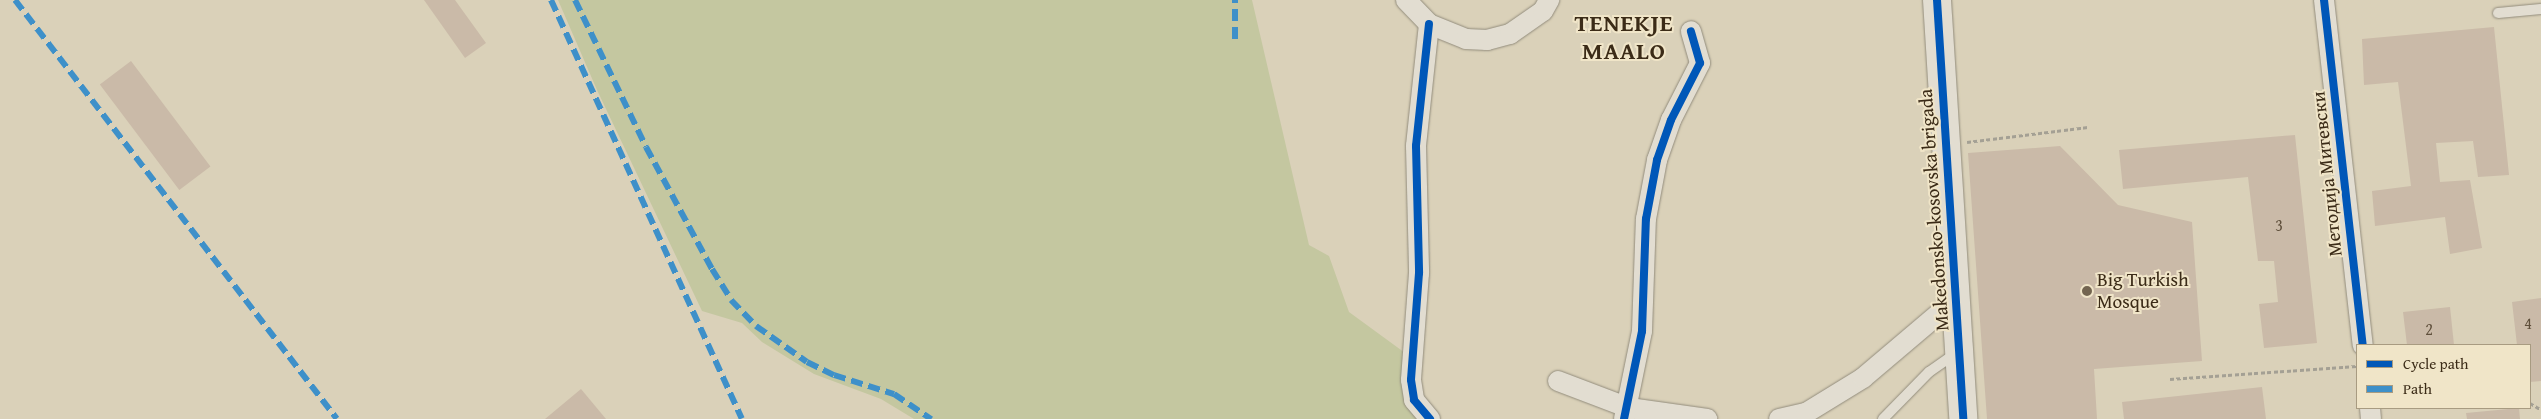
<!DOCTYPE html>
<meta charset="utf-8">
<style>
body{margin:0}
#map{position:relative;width:2541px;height:419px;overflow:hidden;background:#dad1b9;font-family:"Gentium Book Plus",serif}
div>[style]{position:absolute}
.green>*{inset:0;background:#c4c7a0}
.building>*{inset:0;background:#cabaa8;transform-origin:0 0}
.path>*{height:3px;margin-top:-1.5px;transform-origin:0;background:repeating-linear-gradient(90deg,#a4a094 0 4px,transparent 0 6.5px)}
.roads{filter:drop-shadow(0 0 1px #928c7c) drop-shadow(0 0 1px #928c7c)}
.lane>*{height:10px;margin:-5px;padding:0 5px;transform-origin:5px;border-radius:5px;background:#e2ddd1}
.street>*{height:20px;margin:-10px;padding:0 10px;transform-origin:10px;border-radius:10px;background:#e2ddd1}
.secondary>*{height:28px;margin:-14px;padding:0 14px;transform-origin:14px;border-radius:14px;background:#e2ddd1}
.quiet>*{height:6px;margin-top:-3px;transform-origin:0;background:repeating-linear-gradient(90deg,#3e90c9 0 12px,transparent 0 18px)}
.cycleway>*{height:8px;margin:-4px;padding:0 4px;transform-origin:4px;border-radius:4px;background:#0057b8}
.dots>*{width:14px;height:14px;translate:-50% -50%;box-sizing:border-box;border:2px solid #f0e5c8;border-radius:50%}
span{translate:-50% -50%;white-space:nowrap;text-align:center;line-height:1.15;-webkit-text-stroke:4px #f0e5c8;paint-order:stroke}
.number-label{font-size:16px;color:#5f4f3b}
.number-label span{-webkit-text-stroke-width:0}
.street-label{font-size:19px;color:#3b2b17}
.poi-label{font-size:19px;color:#3b2b17}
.left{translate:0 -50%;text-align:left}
.district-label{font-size:24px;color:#3b2b17;font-weight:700;letter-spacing:1px}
.legend{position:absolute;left:2356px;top:344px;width:175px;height:65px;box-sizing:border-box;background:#f0e5c8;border:1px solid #a89b81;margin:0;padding:6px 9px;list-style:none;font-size:15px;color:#3b2b17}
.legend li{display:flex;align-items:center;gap:10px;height:25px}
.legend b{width:25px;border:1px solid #a89b81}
</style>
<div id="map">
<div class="green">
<i style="clip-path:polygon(558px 0,1252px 0,1309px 245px,1329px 256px,1349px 312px,1412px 358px,1430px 419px,914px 419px,881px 399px,814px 374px,762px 342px,742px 323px,702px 311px,597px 90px)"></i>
</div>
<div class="building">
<i style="clip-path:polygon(424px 0,455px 0,486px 43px,465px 58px)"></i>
<i style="clip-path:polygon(2494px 27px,2509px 175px,2478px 177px,2473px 141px,2436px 143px,2440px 182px,2470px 180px,2482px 248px,2450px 254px,2445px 217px,2375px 226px,2372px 191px,2411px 186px,2398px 82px,2364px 85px,2362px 39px)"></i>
<i style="left:131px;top:61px;width:132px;height:39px;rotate:53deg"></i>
<i style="clip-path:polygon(2295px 135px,2317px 343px,2264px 348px,2259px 304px,2278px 302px,2274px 261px,2258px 261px,2248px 177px,2123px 189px,2119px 150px)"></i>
<i style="clip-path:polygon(2060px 146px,2118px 205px,2192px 222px,2202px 361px,2094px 369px,2097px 419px,1987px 419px,1968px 153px)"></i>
<i style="clip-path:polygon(2541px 298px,2541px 381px,2530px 382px,2530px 345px,2517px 345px,2512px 302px)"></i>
<i style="clip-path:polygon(2450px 307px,2454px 345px,2407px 345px,2403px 312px)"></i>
<i style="clip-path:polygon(2262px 387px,2266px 419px,2124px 419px,2122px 402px)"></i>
<i style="clip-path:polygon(581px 389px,606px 419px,545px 419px)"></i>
<i style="clip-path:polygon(2519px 408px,2520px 419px,2467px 419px,2466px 413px)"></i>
</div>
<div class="path">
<i style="left:1967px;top:142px;width:122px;rotate:-7.1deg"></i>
<i style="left:2170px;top:379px;width:187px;rotate:-4deg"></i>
<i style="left:2530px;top:403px;width:12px;rotate:31deg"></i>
</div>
<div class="roads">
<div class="lane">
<i style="left:2498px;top:13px;width:43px;rotate:-5.3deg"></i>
<i style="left:1883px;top:419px;width:66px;rotate:-45.6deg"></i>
<i style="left:1929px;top:372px;width:33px;rotate:-35deg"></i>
</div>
<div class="street">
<i style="left:1406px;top:0;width:33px;rotate:46deg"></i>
<i style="left:1429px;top:24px;width:40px;rotate:22deg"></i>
<i style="left:1466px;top:39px;width:21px;rotate:3deg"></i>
<i style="left:1487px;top:40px;width:24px;rotate:-15deg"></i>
<i style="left:1510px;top:34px;width:40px;rotate:-34.9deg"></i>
<i style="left:1543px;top:11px;width:13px;rotate:-61deg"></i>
<i style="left:2324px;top:0;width:347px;rotate:83.6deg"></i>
<i style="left:1429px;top:24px;width:123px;rotate:96.1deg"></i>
<i style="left:1416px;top:146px;width:127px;rotate:88.6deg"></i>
<i style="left:1419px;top:273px;width:107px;rotate:94.3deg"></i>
<i style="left:1411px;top:380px;width:20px;rotate:81deg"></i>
<i style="left:1414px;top:400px;width:25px;rotate:50deg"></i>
<i style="left:1558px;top:381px;width:76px;rotate:20.8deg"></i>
<i style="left:1629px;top:408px;width:79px;rotate:8deg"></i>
<i style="left:2370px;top:408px;width:11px;rotate:85deg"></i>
<i style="left:1624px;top:419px;width:90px;rotate:-78.4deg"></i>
<i style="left:1642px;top:331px;width:112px;rotate:-88deg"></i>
<i style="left:1646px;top:219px;width:60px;rotate:-79.4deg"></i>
<i style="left:1657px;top:160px;width:42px;rotate:-70.7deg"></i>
<i style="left:1671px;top:120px;width:64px;rotate:-63deg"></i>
<i style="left:1700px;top:63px;width:33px;rotate:-106deg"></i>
<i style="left:1779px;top:419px;width:28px;rotate:-13deg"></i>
<i style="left:1806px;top:413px;width:67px;rotate:-31.6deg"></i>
<i style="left:1863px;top:378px;width:122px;rotate:-40.3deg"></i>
</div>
<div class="secondary">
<i style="left:1937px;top:0;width:420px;rotate:86.4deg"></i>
</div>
</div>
<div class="quiet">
<i style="left:15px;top:0;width:528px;rotate:52.46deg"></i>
<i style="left:551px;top:0;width:460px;rotate:65.5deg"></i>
<i style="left:575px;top:0;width:163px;rotate:64.2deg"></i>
<i style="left:646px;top:147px;width:139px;rotate:61.6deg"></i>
<i style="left:712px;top:269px;width:36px;rotate:58deg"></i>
<i style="left:731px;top:300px;width:36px;rotate:46deg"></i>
<i style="left:756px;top:326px;width:62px;rotate:35.2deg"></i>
<i style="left:807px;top:362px;width:30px;rotate:26deg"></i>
<i style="left:834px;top:375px;width:63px;rotate:17.6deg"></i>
<i style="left:894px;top:394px;width:45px;rotate:34deg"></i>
<i style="left:1235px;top:39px;width:39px;rotate:-90deg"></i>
</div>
<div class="cycleway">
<i style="left:1937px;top:0;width:420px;rotate:86.4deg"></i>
<i style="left:2324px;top:0;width:347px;rotate:83.6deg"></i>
<i style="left:1429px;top:24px;width:123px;rotate:96.1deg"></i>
<i style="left:1416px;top:146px;width:127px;rotate:88.6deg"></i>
<i style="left:1419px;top:273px;width:107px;rotate:94.3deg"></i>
<i style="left:1411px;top:380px;width:20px;rotate:81deg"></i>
<i style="left:1414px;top:400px;width:25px;rotate:50deg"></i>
<i style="left:1624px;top:419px;width:90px;rotate:-78.4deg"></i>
<i style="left:1642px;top:331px;width:112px;rotate:-88deg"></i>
<i style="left:1646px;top:219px;width:60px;rotate:-79.4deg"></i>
<i style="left:1657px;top:160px;width:42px;rotate:-70.7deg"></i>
<i style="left:1671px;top:120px;width:64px;rotate:-63deg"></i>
<i style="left:1700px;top:63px;width:33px;rotate:-106deg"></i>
</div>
<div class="dots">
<i style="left:2087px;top:291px;background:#736550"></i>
</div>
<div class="number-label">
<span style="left:2279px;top:225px">3</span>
<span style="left:2528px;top:323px">4</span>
<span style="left:2429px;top:329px">2</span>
</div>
<div class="street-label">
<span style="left:2327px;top:174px;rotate:-96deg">Методија Митевски</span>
<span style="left:1934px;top:210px;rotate:-94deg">Makedonsko-kosovska brigada</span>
</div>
<div class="poi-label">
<span class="left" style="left:2097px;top:291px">Big Turkish<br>Mosque</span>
</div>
<div class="district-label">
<span style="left:1624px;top:37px">TENEKJE<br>MAALO</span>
</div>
<ul class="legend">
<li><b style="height:6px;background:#0057b8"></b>Cycle path</li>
<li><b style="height:6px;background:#3e90c9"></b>Path</li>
</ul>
</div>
